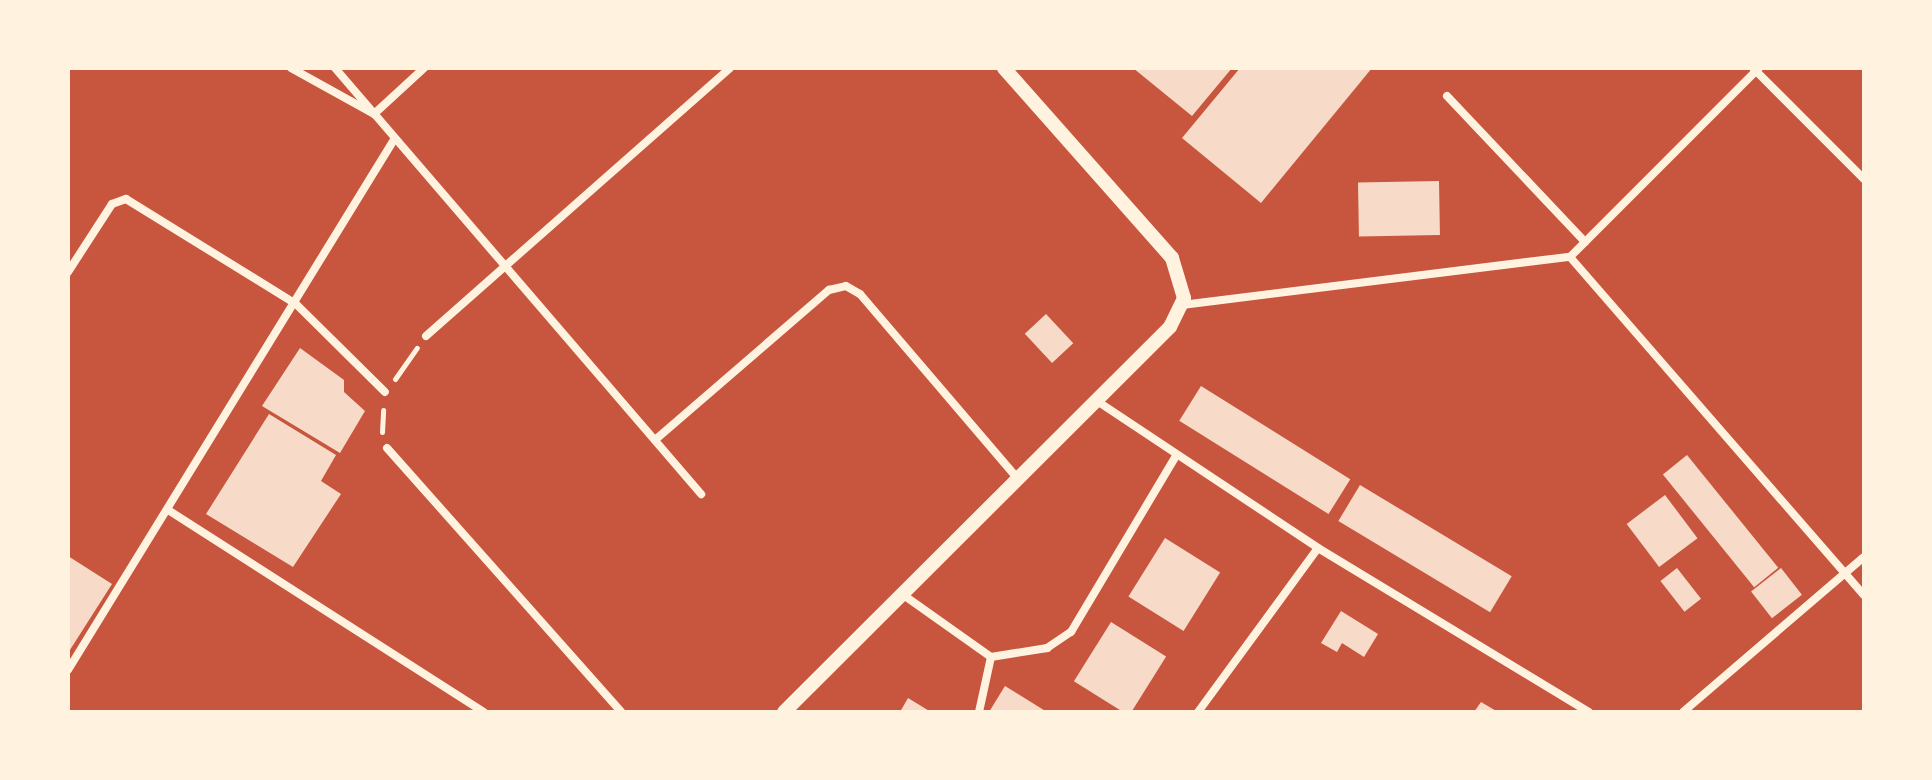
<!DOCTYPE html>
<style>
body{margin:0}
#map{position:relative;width:1932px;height:780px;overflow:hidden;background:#c8553d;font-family:"Libre Baskerville",serif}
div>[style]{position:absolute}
.building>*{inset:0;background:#f7dbc8;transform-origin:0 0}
.path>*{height:5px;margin:-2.5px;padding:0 2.5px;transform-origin:2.5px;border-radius:2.5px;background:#fff3e0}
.minor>*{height:8px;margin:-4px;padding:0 4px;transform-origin:4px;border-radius:4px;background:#fff3e0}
.tertiary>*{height:14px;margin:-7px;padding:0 7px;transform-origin:7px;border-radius:7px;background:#fff3e0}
span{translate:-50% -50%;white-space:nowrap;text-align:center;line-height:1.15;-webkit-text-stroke:6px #fff3e0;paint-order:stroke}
.frame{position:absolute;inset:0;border:70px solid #fff3e0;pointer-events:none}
</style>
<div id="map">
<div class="building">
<i style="clip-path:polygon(1133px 68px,1232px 68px,1192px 116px)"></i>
<i style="clip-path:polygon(1240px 68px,1372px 68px,1261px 203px,1182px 138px)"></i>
<i style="left:1439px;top:181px;width:54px;height:81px;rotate:89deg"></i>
<i style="left:1046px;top:314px;width:40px;height:29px;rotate:47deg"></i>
<i style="clip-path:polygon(300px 348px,344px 380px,344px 392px,365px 411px,340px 453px,262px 406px)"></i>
<i style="left:1201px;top:386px;width:176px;height:41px;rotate:32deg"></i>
<i style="clip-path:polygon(269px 414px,336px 455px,321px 481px,341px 494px,293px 567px,206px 514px)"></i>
<i style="left:1687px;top:455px;width:145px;height:31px;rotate:51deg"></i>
<i style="left:1360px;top:485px;width:177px;height:42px;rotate:31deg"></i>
<i style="left:1665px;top:495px;width:54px;height:48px;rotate:53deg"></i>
<i style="left:1165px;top:538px;width:65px;height:69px;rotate:32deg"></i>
<i style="clip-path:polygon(68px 556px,112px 584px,68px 653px)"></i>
<i style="left:1677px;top:568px;width:39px;height:21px;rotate:52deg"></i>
<i style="left:1781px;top:568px;width:34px;height:38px;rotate:52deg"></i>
<i style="clip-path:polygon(1341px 611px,1378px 634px,1364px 657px,1342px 643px,1337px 652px,1321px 643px)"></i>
<i style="left:1111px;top:622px;width:65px;height:70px;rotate:32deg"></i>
<i style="clip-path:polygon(1005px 686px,1047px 712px,989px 712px)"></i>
<i style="clip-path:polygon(908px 698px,931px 712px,900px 712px)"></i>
<i style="clip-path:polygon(1481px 702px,1498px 712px,1474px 712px)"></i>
</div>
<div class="path">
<i style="left:395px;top:379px;width:38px;rotate:-55deg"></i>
<i style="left:382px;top:432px;width:22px;rotate:-87deg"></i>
</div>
<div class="minor">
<i style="left:291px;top:68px;width:95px;rotate:29deg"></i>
<i style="left:374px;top:114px;width:68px;rotate:-42.6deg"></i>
<i style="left:335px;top:68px;width:562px;rotate:49.33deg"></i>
<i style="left:1754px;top:69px;width:156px;rotate:45deg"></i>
<i style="left:1447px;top:96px;width:201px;rotate:46.6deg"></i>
<i style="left:1570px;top:257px;width:448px;rotate:49deg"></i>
<i style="left:1570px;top:257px;width:267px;rotate:-45deg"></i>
<i style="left:68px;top:272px;width:81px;rotate:-57.1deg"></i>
<i style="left:112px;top:204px;width:15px;rotate:-20deg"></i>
<i style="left:126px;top:199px;width:200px;rotate:31.7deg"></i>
<i style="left:296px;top:304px;width:125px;rotate:44.7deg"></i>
<i style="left:1182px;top:305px;width:391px;rotate:-7.1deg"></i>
<i style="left:426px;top:336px;width:405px;rotate:-41.4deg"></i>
<i style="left:1097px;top:401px;width:265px;rotate:33.6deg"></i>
<i style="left:1318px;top:548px;width:317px;rotate:31.2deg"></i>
<i style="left:655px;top:440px;width:230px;rotate:-40.8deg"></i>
<i style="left:829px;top:290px;width:17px;rotate:-13deg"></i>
<i style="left:846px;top:286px;width:16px;rotate:30deg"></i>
<i style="left:860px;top:294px;width:243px;rotate:49.5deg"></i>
<i style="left:387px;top:448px;width:353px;rotate:48.4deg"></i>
<i style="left:168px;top:510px;width:375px;rotate:32.6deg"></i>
<i style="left:902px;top:594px;width:109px;rotate:35.3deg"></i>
<i style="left:991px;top:657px;width:56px;rotate:102.3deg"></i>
<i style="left:991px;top:657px;width:57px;rotate:-9.1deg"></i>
<i style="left:1047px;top:648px;width:29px;rotate:-34deg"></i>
<i style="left:1071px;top:632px;width:205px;rotate:-59.2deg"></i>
<i style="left:68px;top:670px;width:624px;rotate:-58.42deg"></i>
<i style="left:1198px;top:712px;width:203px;rotate:-53.8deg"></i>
<i style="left:1683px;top:712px;width:238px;rotate:-40.6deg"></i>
</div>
<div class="tertiary">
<i style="left:784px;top:712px;width:545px;rotate:-44.93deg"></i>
<i style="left:1170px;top:327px;width:32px;rotate:-64deg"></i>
<i style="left:1184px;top:298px;width:42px;rotate:-106.7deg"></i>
<i style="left:1172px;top:258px;width:254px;rotate:-131.5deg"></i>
</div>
<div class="frame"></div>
</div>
